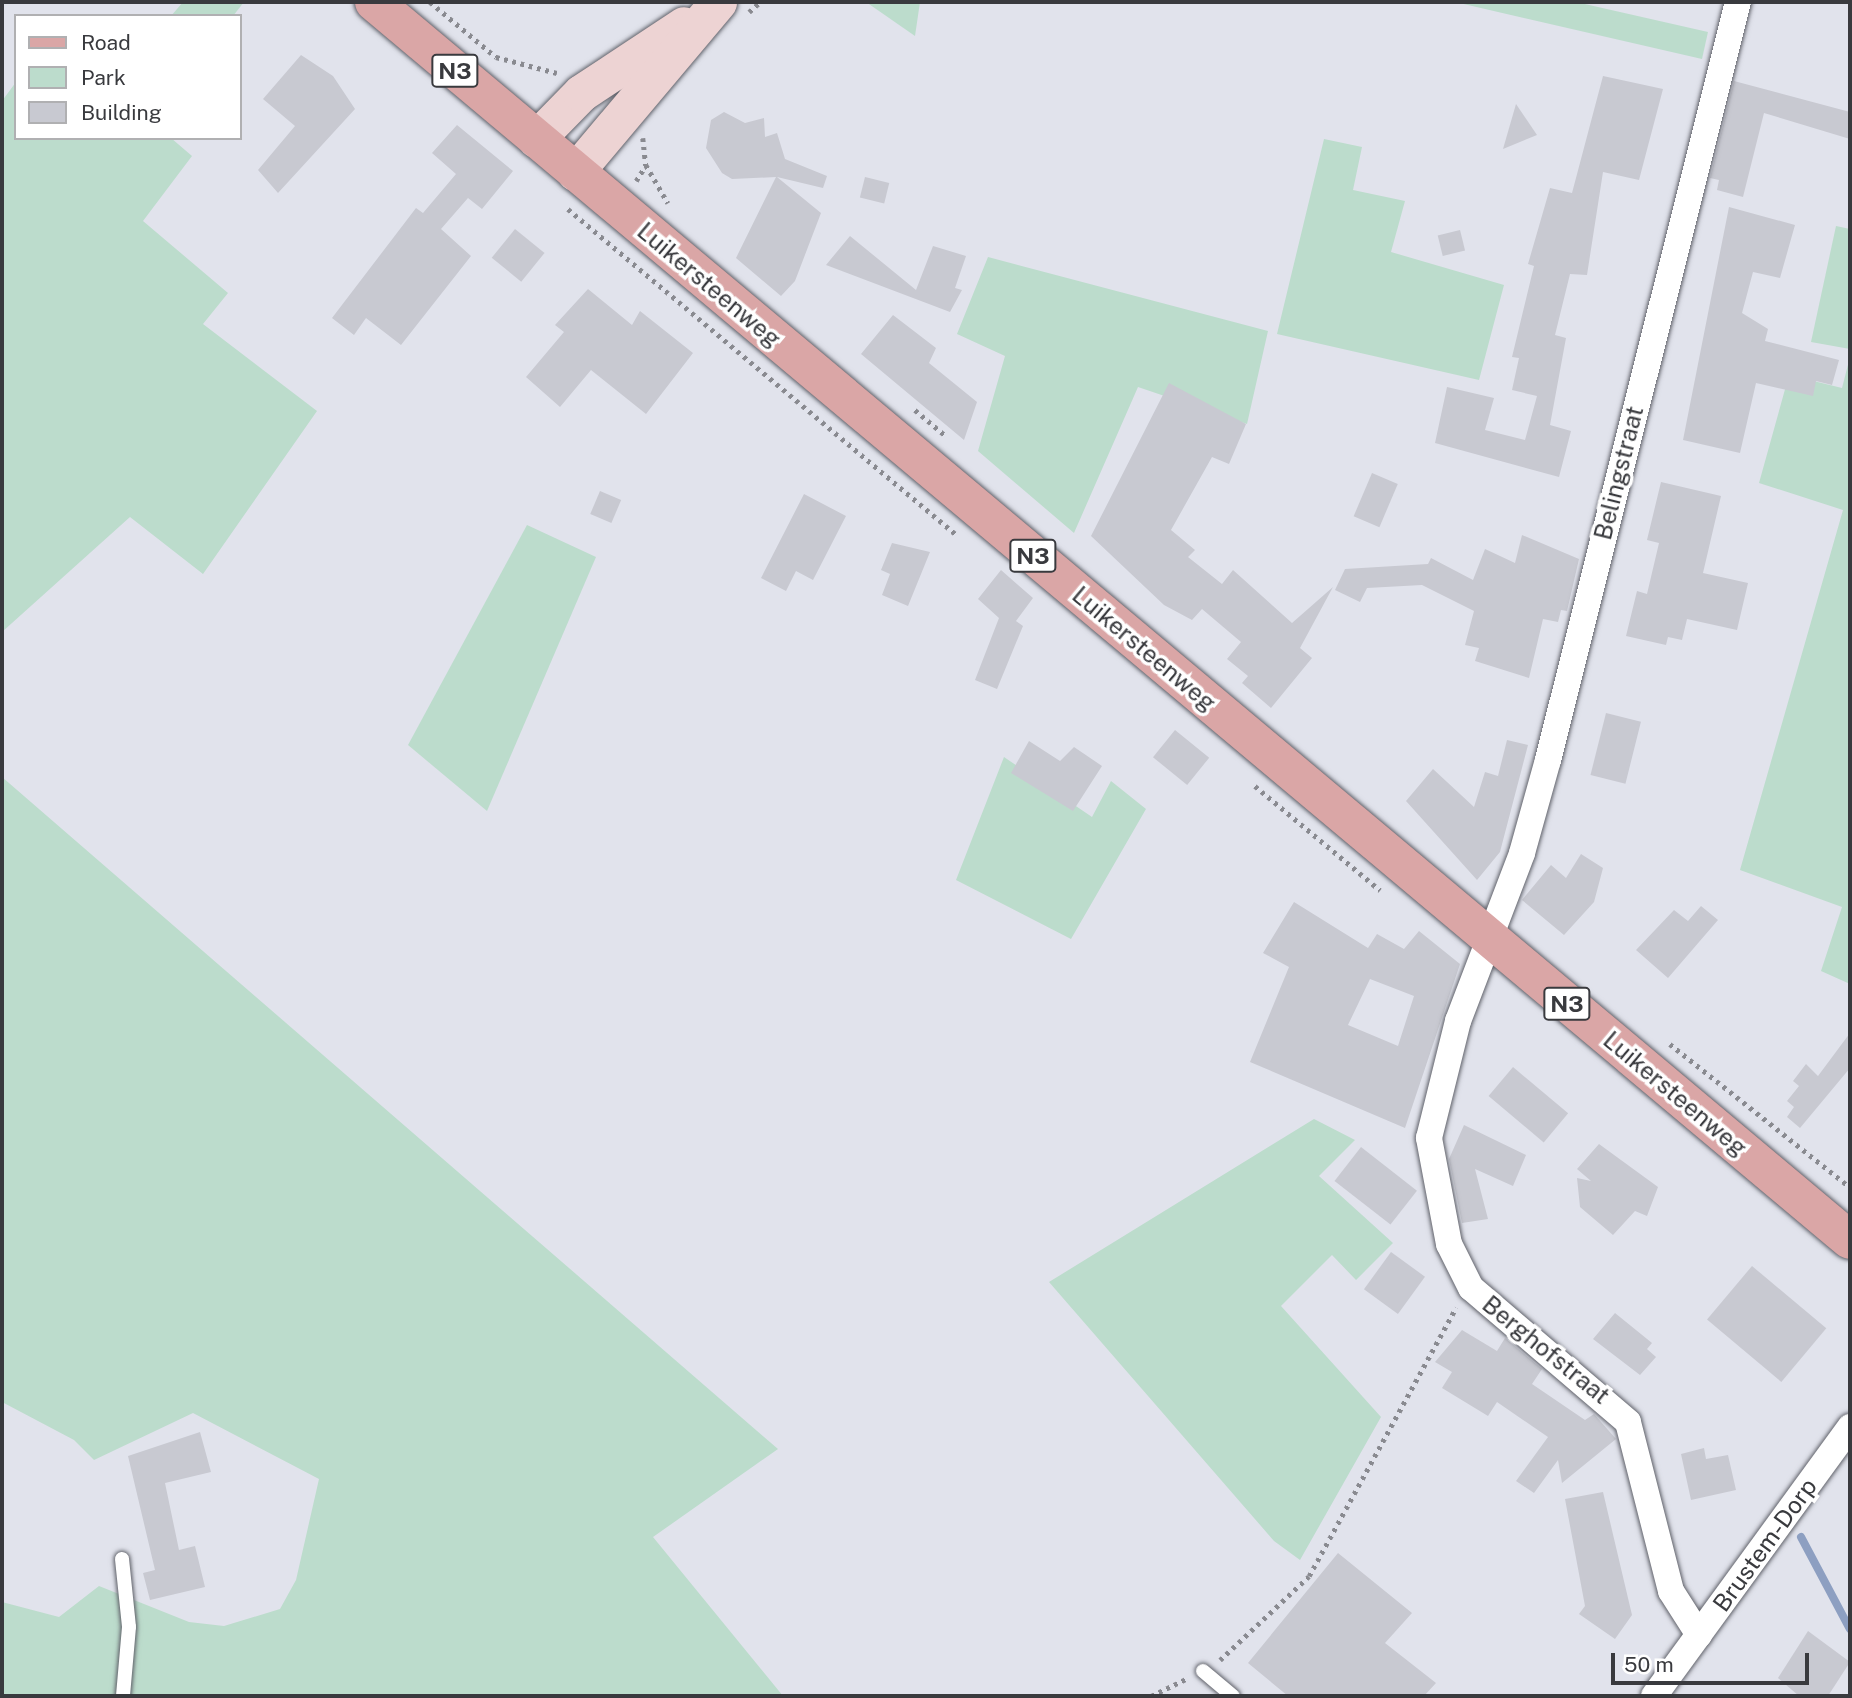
<!DOCTYPE html>
<style>
body{margin:0}
#map{position:relative;width:1852px;height:1698px;overflow:hidden;background:#e1e3ec;font-family:"Public Sans",sans-serif}
div>[style]{position:absolute}
.green>*{inset:0;background:#bcdccc}
.stream>*{height:8px;margin:-4px;padding:0 4px;transform-origin:4px;border-radius:4px;background:#8d9fc1}
.building>*{inset:0;background:#c8c9d1;transform-origin:0 0}
.path>*{height:4.5px;margin-top:-2.25px;transform-origin:0;background:repeating-linear-gradient(90deg,#898a90 0 3.5px,transparent 0 8.5px)}
.roads{filter:drop-shadow(0 0 2px #60626a) drop-shadow(0 0 2px #60626a)}
.service>*{height:14px;margin:-7px;padding:0 7px;transform-origin:7px;border-radius:7px;background:#fff}
.minor>*{height:26px;margin:-13px;padding:0 13px;transform-origin:13px;border-radius:13px;background:#fff}
.secondary>*{height:37px;margin:-18.5px;padding:0 18.5px;transform-origin:18.5px;border-radius:18.5px;background:#edd3d3}
.primary>*{height:38px;margin:-19px;padding:0 19px;transform-origin:19px;border-radius:19px;background:#daa6a6}
span{translate:-50% -50%;white-space:nowrap;text-align:center;line-height:1.15;-webkit-text-stroke:7px #fff;paint-order:stroke}
.shield-label span{padding:2px 5px;background:#fff;border:2px solid;border-radius:5px;-webkit-text-stroke-width:0}
.shield-label{font-size:23px;color:#393a3e;font-weight:700}
.street-label{font-size:24px;color:#393a3e}
.frame{position:absolute;inset:0;border:4px solid #393a3e;pointer-events:none}
.legend{position:absolute;left:14px;top:14px;width:228px;height:126px;box-sizing:border-box;background:#fff;border:2px solid #b0b0b2;margin:0;padding:9px 12px;list-style:none;font-size:21px;color:#393a3e}
.legend li{display:flex;align-items:center;gap:14px;height:35px}
.legend b{width:35px;border:2px solid #b0b0b2}
.scale{position:absolute;left:1611px;top:1653px;width:198px;height:32px;box-sizing:border-box;border:4px solid #393a3e;border-top:0;padding-left:9px;font-size:21px;line-height:24px;white-space:nowrap;color:#393a3e;-webkit-text-stroke:5px #fff;paint-order:stroke}
</style>
<div id="map">
<div class="green">
<i style="clip-path:polygon(183px 2px,244px 2px,233px 16px,171px 16px)"></i>
<i style="clip-path:polygon(866px 2px,920px 2px,915px 36px)"></i>
<i style="clip-path:polygon(1455px 2px,1576px 2px,1708px 32px,1702px 59px)"></i>
<i style="clip-path:polygon(16px 82px,16px 138px,171px 138px,192px 156px,143px 221px,228px 293px,203px 324px,317px 411px,203px 574px,130px 517px,2px 632px,2px 101px)"></i>
<i style="clip-path:polygon(1324px 139px,1362px 147px,1353px 190px,1405px 201px,1391px 252px,1504px 285px,1479px 380px,1277px 334px)"></i>
<i style="clip-path:polygon(1836px 226px,1850px 229px,1850px 349px,1811px 342px)"></i>
<i style="clip-path:polygon(988px 257px,1268px 331px,1247px 424px,1138px 387px,1074px 533px,978px 451px,1005px 356px,957px 334px)"></i>
<i style="clip-path:polygon(1850px 357px,1850px 984px,1821px 971px,1842px 907px,1740px 870px,1843px 510px,1759px 483px,1789px 375px,1842px 388px)"></i>
<i style="clip-path:polygon(527px 525px,596px 557px,487px 811px,408px 745px)"></i>
<i style="clip-path:polygon(1004px 757px,1092px 817px,1111px 781px,1146px 809px,1071px 939px,956px 880px)"></i>
<i style="clip-path:polygon(2px 777px,778px 1449px,653px 1537px,783px 1696px,2px 1696px,2px 1602px,59px 1617px,99px 1586px,189px 1622px,224px 1626px,280px 1609px,296px 1580px,319px 1479px,193px 1413px,94px 1460px,74px 1440px,2px 1402px)"></i>
<i style="clip-path:polygon(1314px 1119px,1355px 1140px,1319px 1176px,1393px 1243px,1356px 1280px,1332px 1255px,1281px 1306px,1381px 1417px,1300px 1560px,1274px 1541px,1049px 1282px)"></i>
</div>
<div class="stream">
<i style="left:1801px;top:1537px;width:104px;rotate:62deg"></i>
</div>
<div class="building">
<i style="clip-path:polygon(301px 55px,333px 76px,355px 109px,278px 193px,258px 170px,295px 126px,263px 99px)"></i>
<i style="clip-path:polygon(1603px 76px,1663px 89px,1639px 180px,1603px 172px,1587px 275px,1570px 274px,1555px 335px,1566px 338px,1550px 425px,1571px 431px,1559px 477px,1435px 443px,1447px 387px,1494px 398px,1485px 430px,1525px 440px,1537px 396px,1512px 390px,1519px 358px,1512px 357px,1534px 266px,1528px 264px,1550px 188px,1572px 193px)"></i>
<i style="clip-path:polygon(1734px 81px,1850px 112px,1850px 139px,1764px 113px,1743px 197px,1717px 190px,1719px 180px,1710px 178px)"></i>
<i style="clip-path:polygon(1516px 104px,1537px 135px,1503px 149px)"></i>
<i style="clip-path:polygon(724px 112px,745px 123px,764px 118px,765px 137px,777px 133px,785px 159px,827px 176px,823px 188px,777px 177px,821px 213px,795px 281px,781px 296px,736px 258px,776px 177px,732px 179px,722px 173px,706px 148px,711px 120px)"></i>
<i style="clip-path:polygon(457px 125px,513px 171px,482px 209px,468px 198px,441px 229px,471px 256px,401px 345px,366px 318px,354px 335px,332px 318px,416px 208px,423px 213px,456px 174px,432px 153px)"></i>
<i style="left:865px;top:177px;width:25px;height:21px;rotate:14deg"></i>
<i style="clip-path:polygon(1729px 207px,1795px 225px,1780px 278px,1753px 272px,1742px 313px,1768px 329px,1765px 341px,1839px 360px,1832px 385px,1816px 381px,1813px 396px,1756px 383px,1740px 453px,1683px 440px)"></i>
<i style="left:515px;top:229px;width:38px;height:37px;rotate:39deg"></i>
<i style="left:1460px;top:230px;width:21px;height:23px;rotate:76deg"></i>
<i style="clip-path:polygon(850px 236px,916px 290px,933px 246px,966px 256px,955px 288px,962px 290px,950px 312px,826px 265px)"></i>
<i style="clip-path:polygon(588px 289px,632px 325px,640px 311px,693px 353px,646px 414px,591px 370px,560px 407px,526px 377px,564px 332px,555px 325px)"></i>
<i style="clip-path:polygon(893px 315px,936px 348px,929px 363px,977px 402px,964px 440px,861px 354px)"></i>
<i style="clip-path:polygon(1169px 383px,1246px 424px,1229px 464px,1212px 457px,1171px 530px,1195px 550px,1188px 557px,1222px 584px,1233px 570px,1292px 623px,1333px 587px,1300px 648px,1312px 658px,1271px 708px,1242px 683px,1248px 676px,1227px 659px,1241px 642px,1202px 609px,1192px 620px,1164px 605px,1091px 536px)"></i>
<i style="left:1372px;top:473px;width:28px;height:47px;rotate:23deg"></i>
<i style="clip-path:polygon(1661px 482px,1721px 496px,1703px 573px,1748px 583px,1737px 630px,1687px 619px,1682px 640px,1668px 637px,1666px 645px,1626px 636px,1637px 591px,1647px 594px,1659px 543px,1647px 540px)"></i>
<i style="left:600px;top:491px;width:23px;height:25px;rotate:23deg"></i>
<i style="clip-path:polygon(804px 494px,846px 516px,813px 580px,796px 571px,786px 591px,761px 578px)"></i>
<i style="clip-path:polygon(1522px 535px,1579px 559px,1567px 611px,1561px 610px,1558px 622px,1543px 619px,1529px 678px,1475px 661px,1479px 648px,1465px 645px,1474px 611px,1422px 585px,1367px 588px,1360px 602px,1335px 590px,1345px 569px,1428px 564px,1431px 558px,1473px 580px,1485px 549px,1515px 563px)"></i>
<i style="clip-path:polygon(892px 543px,930px 552px,908px 606px,882px 595px,890px 574px,881px 570px)"></i>
<i style="clip-path:polygon(1001px 570px,1033px 598px,1016px 621px,1023px 626px,997px 689px,975px 680px,999px 618px,978px 599px)"></i>
<i style="left:1606px;top:713px;width:36px;height:64px;rotate:14deg"></i>
<i style="left:1175px;top:730px;width:44px;height:35px;rotate:39deg"></i>
<i style="clip-path:polygon(1507px 740px,1528px 745px,1500px 852px,1477px 880px,1406px 801px,1433px 769px,1474px 807px,1485px 772px,1498px 776px)"></i>
<i style="clip-path:polygon(1029px 741px,1060px 761px,1074px 747px,1102px 766px,1073px 811px,1011px 773px)"></i>
<i style="clip-path:polygon(1581px 854px,1603px 868px,1594px 902px,1564px 935px,1522px 900px,1551px 865px,1566px 878px)"></i>
<i style="clip-path:polygon(evenodd,1294px 902px,1368px 948px,1377px 934px,1404px 949px,1419px 931px,1460px 964px,1405px 1128px,1250px 1062px,1289px 967px,1263px 953px,1294px 902px,1370px 979px,1414px 996px,1398px 1046px,1348px 1025px,1370px 979px)"></i>
<i style="clip-path:polygon(1701px 906px,1718px 920px,1668px 978px,1636px 950px,1674px 910px,1688px 921px)"></i>
<i style="clip-path:polygon(1850px 1033px,1850px 1068px,1800px 1128px,1787px 1117px,1794px 1107px,1787px 1101px,1799px 1086px,1793px 1081px,1806px 1064px,1818px 1076px)"></i>
<i style="left:1513px;top:1067px;width:72px;height:38px;rotate:40deg"></i>
<i style="clip-path:polygon(1464px 1125px,1526px 1155px,1513px 1186px,1475px 1169px,1488px 1219px,1462px 1223px,1449px 1159px)"></i>
<i style="clip-path:polygon(1599px 1144px,1658px 1187px,1647px 1216px,1635px 1211px,1613px 1235px,1580px 1207px,1577px 1178px,1591px 1181px,1577px 1169px)"></i>
<i style="left:1361px;top:1147px;width:71px;height:43px;rotate:38deg"></i>
<i style="left:1391px;top:1252px;width:42px;height:46px;rotate:36deg"></i>
<i style="left:1752px;top:1266px;width:97px;height:70px;rotate:40deg"></i>
<i style="clip-path:polygon(1615px 1313px,1652px 1343px,1647px 1349px,1656px 1357px,1640px 1375px,1593px 1339px)"></i>
<i style="clip-path:polygon(1462px 1330px,1497px 1351px,1505px 1338px,1542px 1369px,1532px 1384px,1585px 1420px,1594px 1414px,1616px 1439px,1562px 1483px,1558px 1460px,1534px 1493px,1516px 1481px,1548px 1437px,1497px 1402px,1488px 1416px,1442px 1388px,1452px 1372px,1435px 1362px)"></i>
<i style="clip-path:polygon(200px 1432px,211px 1472px,165px 1483px,179px 1550px,195px 1546px,205px 1587px,150px 1600px,143px 1573px,155px 1570px,128px 1456px)"></i>
<i style="clip-path:polygon(1704px 1448px,1706px 1459px,1728px 1455px,1736px 1490px,1691px 1500px,1681px 1454px)"></i>
<i style="clip-path:polygon(1603px 1492px,1632px 1615px,1615px 1639px,1579px 1614px,1585px 1606px,1565px 1499px)"></i>
<i style="clip-path:polygon(1338px 1553px,1412px 1613px,1385px 1643px,1436px 1683px,1424px 1696px,1288px 1696px,1248px 1663px)"></i>
<i style="clip-path:polygon(1808px 1631px,1850px 1662px,1828px 1696px,1799px 1696px,1778px 1678px)"></i>
</div>
<div class="path">
<i style="left:430px;top:2px;width:86px;rotate:39.8deg"></i>
<i style="left:496px;top:57px;width:63px;rotate:14.7deg"></i>
<i style="left:749px;top:12px;width:15px;rotate:-42deg"></i>
<i style="left:643px;top:138px;width:27px;rotate:84deg"></i>
<i style="left:646px;top:165px;width:44px;rotate:59.9deg"></i>
<i style="left:636px;top:181px;width:19px;rotate:-58deg"></i>
<i style="left:568px;top:209px;width:509px;rotate:39.98deg"></i>
<i style="left:915px;top:410px;width:38px;rotate:40deg"></i>
<i style="left:1255px;top:786px;width:163px;rotate:39.8deg"></i>
<i style="left:1670px;top:1044px;width:230px;rotate:38.5deg"></i>
<i style="left:1220px;top:1660px;width:122px;rotate:-43.3deg"></i>
<i style="left:1309px;top:1576px;width:306px;rotate:-61.3deg"></i>
<i style="left:1151px;top:1696px;width:41px;rotate:-25.9deg"></i>
</div>
<div class="roads">
<div class="service">
<i style="left:122px;top:1559px;width:68px;rotate:84.1deg"></i>
<i style="left:129px;top:1627px;width:69px;rotate:95deg"></i>
<i style="left:1203px;top:1671px;width:39px;rotate:40deg"></i>
</div>
<div class="minor">
<i style="left:1699px;top:1635px;width:52px;rotate:-122.5deg"></i>
<i style="left:1671px;top:1591px;width:174px;rotate:-104.3deg"></i>
<i style="left:1628px;top:1422px;width:206px;rotate:-139.5deg"></i>
<i style="left:1471px;top:1288px;width:49px;rotate:-116.6deg"></i>
<i style="left:1449px;top:1244px;width:108px;rotate:-100.7deg"></i>
<i style="left:1429px;top:1138px;width:121px;rotate:-76.1deg"></i>
<i style="left:1458px;top:1021px;width:180px;rotate:-69.1deg"></i>
<i style="left:1522px;top:853px;width:97px;rotate:-74.4deg"></i>
<i style="left:1548px;top:760px;width:781px;rotate:-75.93deg"></i>
<i style="left:1654px;top:1696px;width:333px;rotate:-53.9deg"></i>
</div>
<div class="secondary">
<i style="left:536px;top:139px;width:64px;rotate:-45.6deg"></i>
<i style="left:581px;top:93px;width:123px;rotate:-33.4deg"></i>
<i style="left:575px;top:172px;width:222px;rotate:-49.9deg"></i>
</div>
<div class="primary">
<i style="left:374px;top:2px;width:1926px;rotate:39.99deg"></i>
</div>
</div>
<div class="shield-label">
<span style="left:455px;top:71px">N3</span>
<span style="left:1033px;top:556px">N3</span>
<span style="left:1567px;top:1004px">N3</span>
</div>
<div class="street-label">
<span style="left:709px;top:285px;rotate:40deg">Luikersteenweg</span>
<span style="left:1619px;top:473px;rotate:-76deg">Belingstraat</span>
<span style="left:1144px;top:649px;rotate:40deg">Luikersteenweg</span>
<span style="left:1675px;top:1094px;rotate:40deg">Luikersteenweg</span>
<span style="left:1546px;top:1350px;rotate:39deg">Berghofstraat</span>
<span style="left:1765px;top:1545px;rotate:-54deg">Brustem-Dorp</span>
</div>
<div class="frame"></div>
<ul class="legend">
<li><b style="height:9px;background:#daa6a6"></b>Road</li>
<li><b style="height:19px;background:#bcdccc"></b>Park</li>
<li><b style="height:19px;background:#c8c9d1"></b>Building</li>
</ul>
<div class="scale">50 m</div>
</div>
